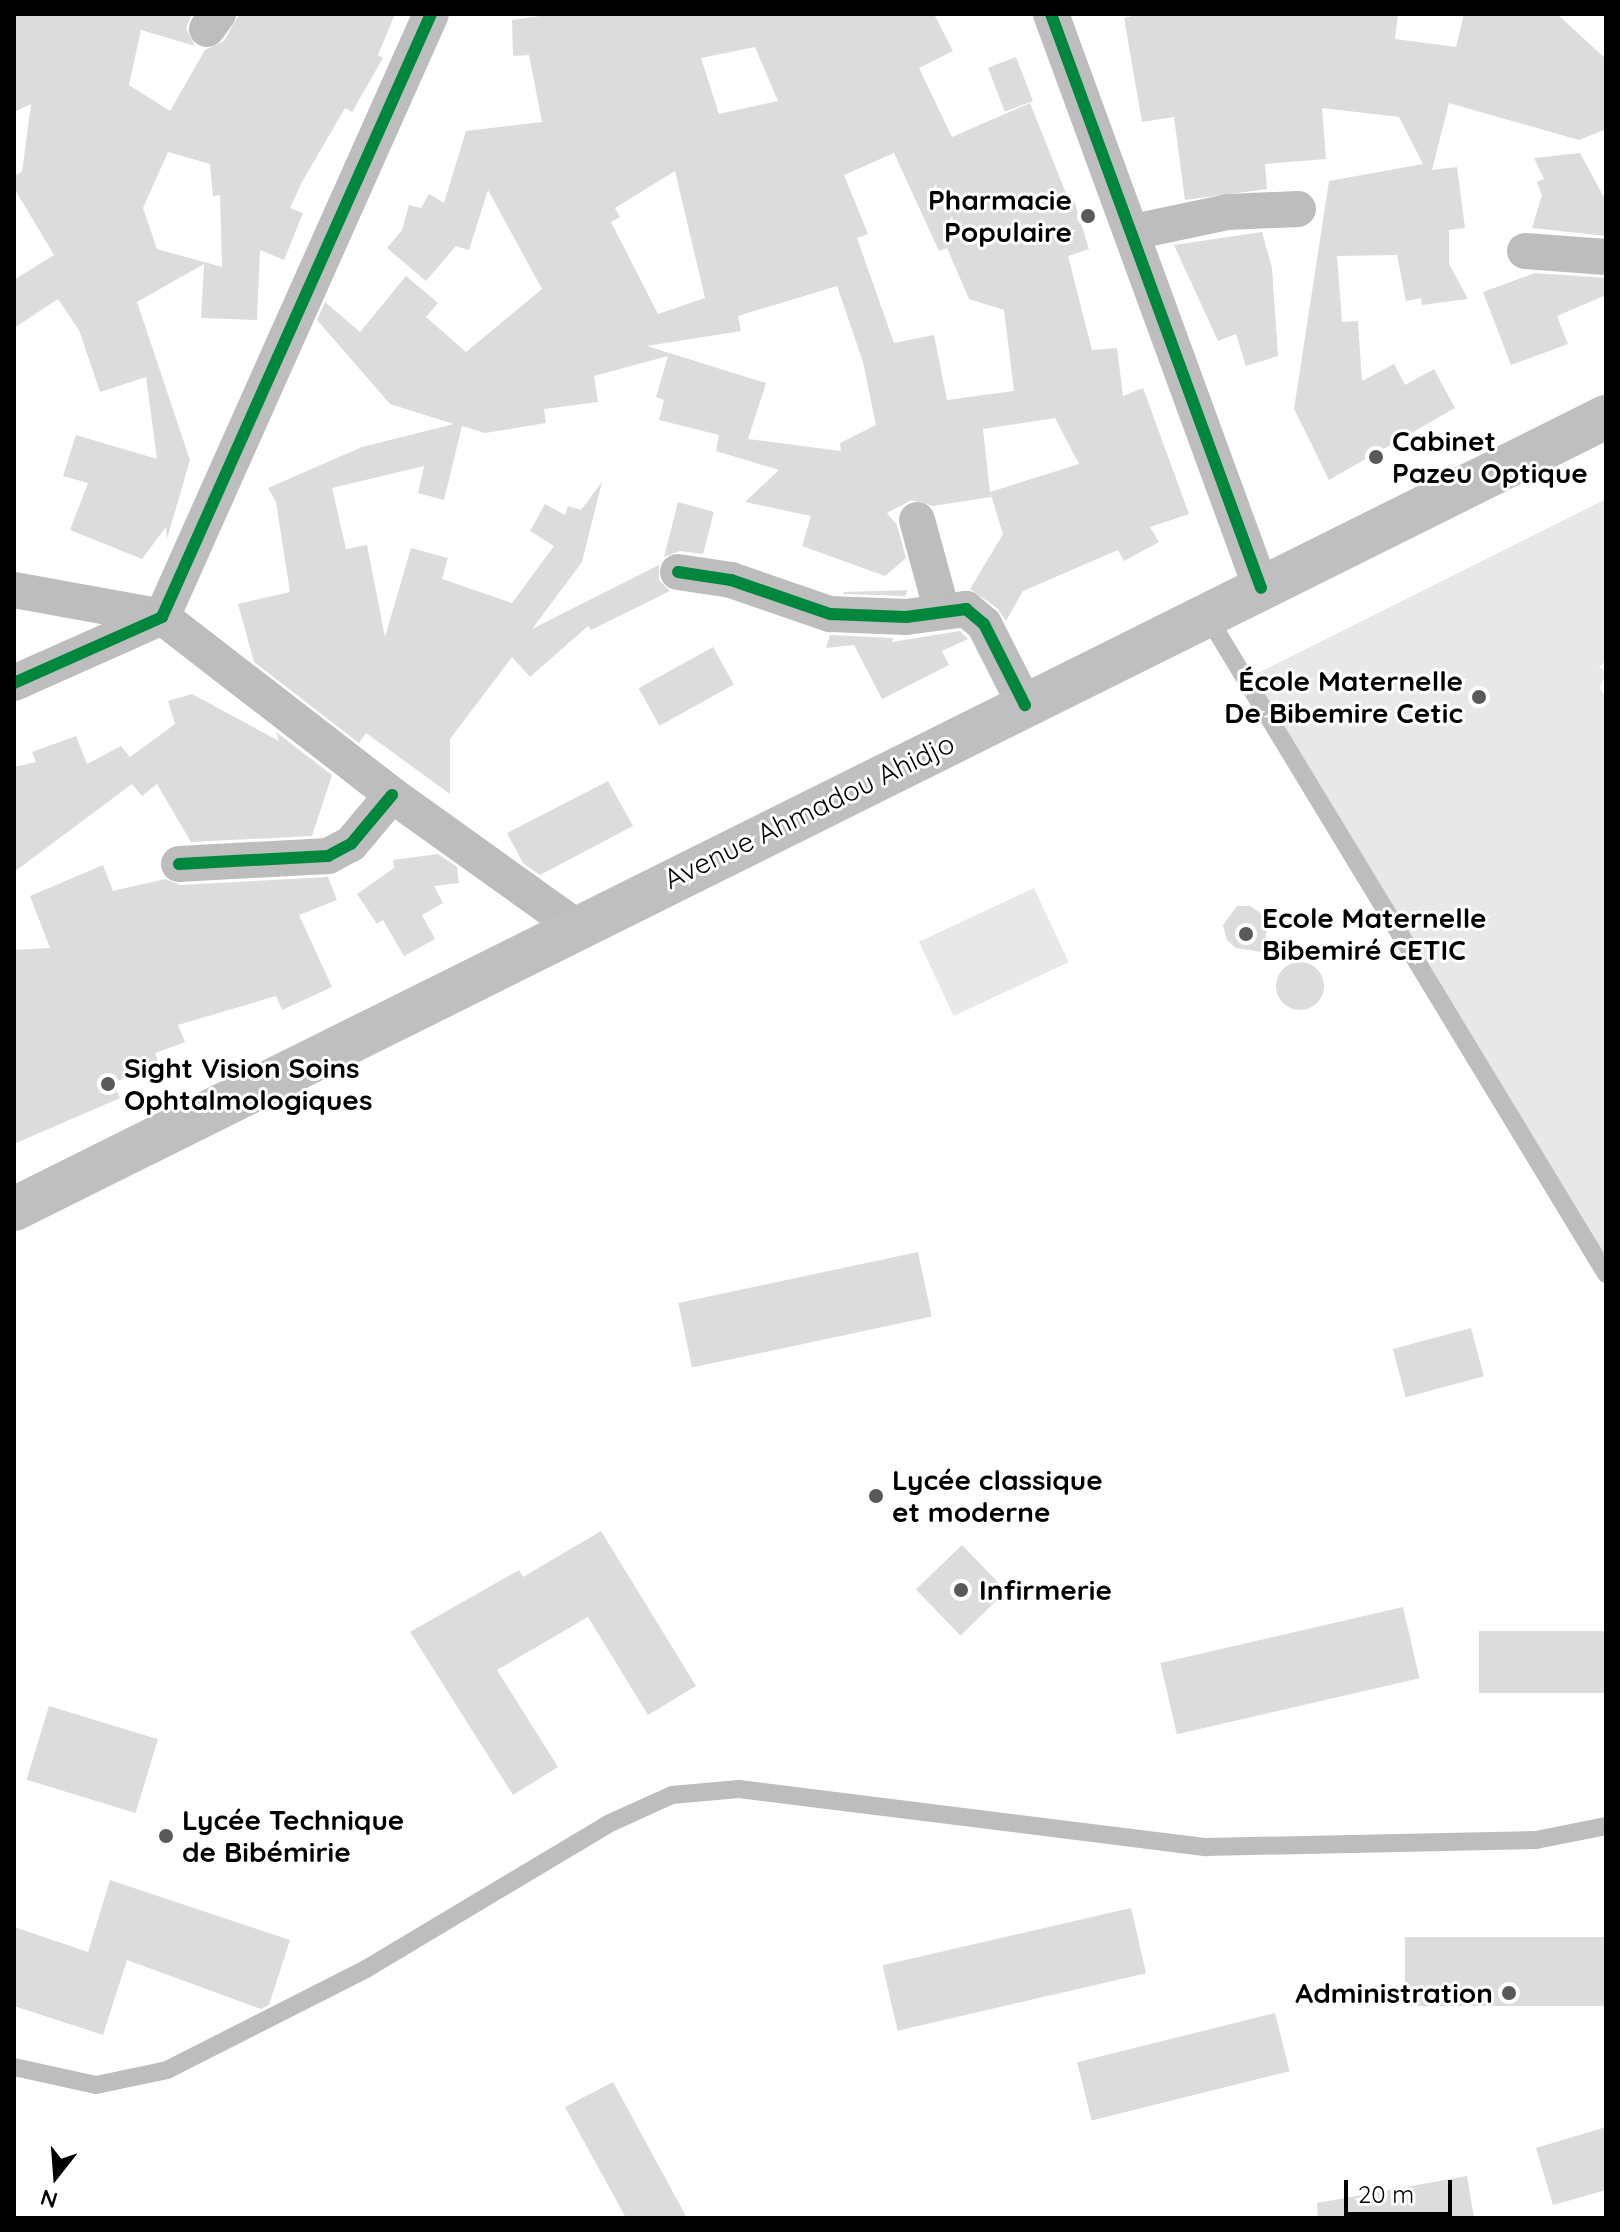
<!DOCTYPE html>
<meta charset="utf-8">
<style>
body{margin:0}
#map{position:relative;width:1620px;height:2232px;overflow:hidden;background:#fff;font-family:Quicksand,sans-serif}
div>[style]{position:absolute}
.green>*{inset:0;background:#e8e8e8;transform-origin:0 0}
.building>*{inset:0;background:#dcdcdc;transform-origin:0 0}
.round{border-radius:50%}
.lane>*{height:18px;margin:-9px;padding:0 9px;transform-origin:9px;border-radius:9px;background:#bdbdbd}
.street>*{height:36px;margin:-18px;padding:0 18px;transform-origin:18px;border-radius:18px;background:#bdbdbd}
.secondary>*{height:44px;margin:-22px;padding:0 22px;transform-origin:22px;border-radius:22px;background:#bfbfbf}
.cycleway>*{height:12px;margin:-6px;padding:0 6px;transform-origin:6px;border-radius:6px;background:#00873e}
.dots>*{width:22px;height:22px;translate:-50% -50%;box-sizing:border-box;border:4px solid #fff;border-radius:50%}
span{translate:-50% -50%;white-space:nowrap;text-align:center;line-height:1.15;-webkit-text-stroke:6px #fff;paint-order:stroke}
.poi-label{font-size:28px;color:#000;font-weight:700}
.right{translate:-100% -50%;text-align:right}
.left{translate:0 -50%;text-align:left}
.street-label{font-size:28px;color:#000}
.frame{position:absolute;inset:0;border:16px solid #000;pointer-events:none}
.north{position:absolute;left:16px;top:2136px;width:80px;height:80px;-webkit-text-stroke:6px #fff;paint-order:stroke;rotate:197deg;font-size:22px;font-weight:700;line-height:32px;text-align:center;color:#000}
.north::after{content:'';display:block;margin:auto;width:28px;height:36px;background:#000;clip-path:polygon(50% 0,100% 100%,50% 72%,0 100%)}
.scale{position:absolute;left:1344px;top:2180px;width:108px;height:36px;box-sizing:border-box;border:4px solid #000;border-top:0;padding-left:10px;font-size:24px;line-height:28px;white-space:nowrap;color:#000;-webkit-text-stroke:6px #fff;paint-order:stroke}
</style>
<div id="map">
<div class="green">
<i style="clip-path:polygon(1606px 499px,1606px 660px,1599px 667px,1606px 672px,1600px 688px,1606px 699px,1606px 1280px,1240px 682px)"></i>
<i style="left:1034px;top:888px;width:82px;height:127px;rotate:65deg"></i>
</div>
<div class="building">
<i style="clip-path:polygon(evenodd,14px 14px,192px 14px,186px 28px,195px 46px,141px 30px,129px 85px,170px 111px,205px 50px,224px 41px,239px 14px,395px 14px,378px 55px,383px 58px,352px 112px,345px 108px,302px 182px,290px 208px,303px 213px,284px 260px,260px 250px,257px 320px,201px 318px,204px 264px,137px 302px,190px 460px,167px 539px,166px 527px,142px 559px,70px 530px,88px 483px,63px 476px,76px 435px,157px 459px,146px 377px,100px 392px,79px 330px,58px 299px,14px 328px,14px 280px,54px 255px,14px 188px,14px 176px,22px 172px,31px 104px,14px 112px,14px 14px,168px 152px,210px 164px,213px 196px,220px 195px,222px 267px,157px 249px,143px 208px,168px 152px)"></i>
<i style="clip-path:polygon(evenodd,554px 14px,934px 14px,953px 51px,919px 68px,952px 137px,1030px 103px,1069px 201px,1074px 200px,1089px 249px,1068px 256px,1092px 350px,1117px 348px,1123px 396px,1143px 388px,1189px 514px,1150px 527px,1159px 542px,1124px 561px,1118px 550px,1023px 591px,1006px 621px,997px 608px,970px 589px,1003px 534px,990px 492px,991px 497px,933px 506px,912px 500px,887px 513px,897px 525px,906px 558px,885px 576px,802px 546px,811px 516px,745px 502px,779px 470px,716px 451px,719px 435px,659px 420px,664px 400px,656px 397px,668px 356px,594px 376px,598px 402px,544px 409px,546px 423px,485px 433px,462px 426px,444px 500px,418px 493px,424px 466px,332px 488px,346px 549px,367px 545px,385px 637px,411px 548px,448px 558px,442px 579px,512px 603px,554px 546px,530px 531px,545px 504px,565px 515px,568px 506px,581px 510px,602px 482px,582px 562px,532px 629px,659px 565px,659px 580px,670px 591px,591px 630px,588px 626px,530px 677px,512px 657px,450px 739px,450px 794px,366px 733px,359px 743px,254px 662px,238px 604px,290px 592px,276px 502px,268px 488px,362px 447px,454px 424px,390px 404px,317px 320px,325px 302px,360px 332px,406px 276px,438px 303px,426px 317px,466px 352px,542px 289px,488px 190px,469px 250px,456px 246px,426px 281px,387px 248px,402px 230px,409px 205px,421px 208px,429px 194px,444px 203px,466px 131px,542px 122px,529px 55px,513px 56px,512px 20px,554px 14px,755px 47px,778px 101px,719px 114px,701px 58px,755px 47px,554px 14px,894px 153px,939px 251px,947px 248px,969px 299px,1004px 310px,1014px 391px,947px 400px,934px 335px,894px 343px,857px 238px,868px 234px,844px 175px,894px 153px,554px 14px,675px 171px,705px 298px,658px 314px,611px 222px,620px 217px,615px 208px,675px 171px,554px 14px,837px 286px,863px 362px,876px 425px,840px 443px,841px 451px,748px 439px,766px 383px,647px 346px,741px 331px,738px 316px,837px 286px,554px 14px,1055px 418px,1079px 464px,990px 492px,983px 429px,1055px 418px)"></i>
<i style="clip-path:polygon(1141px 14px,1398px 14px,1395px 39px,1456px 47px,1464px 14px,1557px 14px,1606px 59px,1606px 129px,1579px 140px,1449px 103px,1432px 170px,1457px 167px,1465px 228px,1449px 230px,1449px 264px,1468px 299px,1422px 305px,1421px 298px,1406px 301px,1397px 255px,1337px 256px,1342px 322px,1358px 321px,1362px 381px,1394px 364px,1405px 385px,1434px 369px,1455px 408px,1329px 480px,1294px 409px,1329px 181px,1423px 164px,1399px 117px,1322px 108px,1326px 159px,1265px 164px,1267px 189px,1185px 200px,1174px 117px,1142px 122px,1124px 18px)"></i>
<i style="left:1016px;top:57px;width:47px;height:30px;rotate:69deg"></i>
<i style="clip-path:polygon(1580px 153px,1606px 201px,1606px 236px,1532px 228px,1542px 195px,1537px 182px,1544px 179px,1534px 158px)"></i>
<i style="clip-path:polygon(1262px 232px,1272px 268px,1278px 356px,1246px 366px,1236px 334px,1218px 341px,1174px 245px)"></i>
<i style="clip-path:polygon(1535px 273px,1606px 278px,1606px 295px,1557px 316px,1568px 344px,1511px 365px,1483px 292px)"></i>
<i style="clip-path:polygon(678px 502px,714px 512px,703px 554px,680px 551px,664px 557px)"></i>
<i style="clip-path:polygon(908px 590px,905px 596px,843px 594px,844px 592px)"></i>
<i style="clip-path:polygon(960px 631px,968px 639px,942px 651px,949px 665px,882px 699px,854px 645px,826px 648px,830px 635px,893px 638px,892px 642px)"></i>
<i style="left:713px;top:647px;width:43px;height:85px;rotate:61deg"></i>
<i style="clip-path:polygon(192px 694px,279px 741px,276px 732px,332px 775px,312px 836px,191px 842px,157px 784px,142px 796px,132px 784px,14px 872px,14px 767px,36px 762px,32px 752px,76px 736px,87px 764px,121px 746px,130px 757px,175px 724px,168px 701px)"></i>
<i style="clip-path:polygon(608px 781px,633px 826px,540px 875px,523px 863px,507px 833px)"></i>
<i style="clip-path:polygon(438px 854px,457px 867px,459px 883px,434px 886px,443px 903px,422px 915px,435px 939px,404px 956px,383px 920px,377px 924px,357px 894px,394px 868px,393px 860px)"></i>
<i style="clip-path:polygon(103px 865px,113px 891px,165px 879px,180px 885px,328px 877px,337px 900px,299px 915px,332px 987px,282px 1010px,276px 996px,178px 1025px,185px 1042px,155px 1053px,159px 1064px,113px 1083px,120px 1098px,14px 1144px,14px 950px,50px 948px,30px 896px)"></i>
<i style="clip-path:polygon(1237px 906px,1250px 906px,1265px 916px,1268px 927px,1261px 952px,1236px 948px,1227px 940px,1223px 925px)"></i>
<i class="round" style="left:1276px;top:962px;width:48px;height:48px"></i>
<i style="left:918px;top:1252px;width:66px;height:245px;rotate:78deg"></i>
<i style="left:1471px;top:1328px;width:50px;height:81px;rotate:75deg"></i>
<i style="clip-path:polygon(601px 1531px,696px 1686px,648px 1715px,588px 1617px,497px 1670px,558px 1767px,513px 1795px,410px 1632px,519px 1570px,523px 1577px)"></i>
<i style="left:962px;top:1545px;width:64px;height:64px;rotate:46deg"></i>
<i style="left:1403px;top:1607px;width:73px;height:249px;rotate:77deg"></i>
<i style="left:1606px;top:1631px;width:62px;height:127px;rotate:90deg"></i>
<i style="left:49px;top:1706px;width:114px;height:77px;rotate:17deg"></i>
<i style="clip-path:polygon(110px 1880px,290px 1940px,269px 2005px,261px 2009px,127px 1960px,103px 2035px,14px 2006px,14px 1927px,88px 1952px)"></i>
<i style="left:1131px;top:1908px;width:67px;height:255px;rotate:77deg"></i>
<i style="left:1606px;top:1937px;width:69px;height:201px;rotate:90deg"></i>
<i style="left:1275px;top:2013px;width:60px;height:204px;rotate:76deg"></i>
<i style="clip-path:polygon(613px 2082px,687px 2218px,626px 2218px,565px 2107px)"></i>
<i style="clip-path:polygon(1606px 2127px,1606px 2190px,1553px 2205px,1536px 2148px)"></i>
<i style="clip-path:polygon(1467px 2176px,1474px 2218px,1318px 2218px,1317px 2203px)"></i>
</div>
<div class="lane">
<i style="left:1206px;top:614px;width:772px;rotate:58.78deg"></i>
<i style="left:14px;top:2067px;width:84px;rotate:12.4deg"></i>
<i style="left:96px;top:2085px;width:73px;rotate:-11.9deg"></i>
<i style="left:167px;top:2070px;width:223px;rotate:-26.9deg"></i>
<i style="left:366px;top:1969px;width:282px;rotate:-30.9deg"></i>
<i style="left:608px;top:1824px;width:70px;rotate:-24.4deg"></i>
<i style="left:672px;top:1795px;width:67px;rotate:-5.1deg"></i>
<i style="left:739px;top:1789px;width:471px;rotate:7.1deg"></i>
<i style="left:1206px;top:1847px;width:330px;rotate:-1.2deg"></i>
<i style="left:1536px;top:1840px;width:71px;rotate:-11.3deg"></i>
</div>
<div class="street">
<i style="left:1051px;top:14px;width:611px;rotate:69.9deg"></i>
<i style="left:207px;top:29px;width:19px;rotate:-54deg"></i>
<i style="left:1133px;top:232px;width:97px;rotate:-11.9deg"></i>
<i style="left:1228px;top:212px;width:70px;rotate:-2.5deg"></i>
<i style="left:1525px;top:251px;width:81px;rotate:4.2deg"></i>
<i style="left:917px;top:520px;width:91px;rotate:74.7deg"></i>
<i style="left:678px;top:572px;width:54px;rotate:8.6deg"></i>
<i style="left:731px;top:580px;width:105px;rotate:19deg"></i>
<i style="left:830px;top:614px;width:76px;rotate:2.3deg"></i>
<i style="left:906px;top:617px;width:61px;rotate:-7.6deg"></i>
<i style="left:966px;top:609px;width:23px;rotate:40deg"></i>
<i style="left:984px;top:624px;width:91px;rotate:63.2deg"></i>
<i style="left:14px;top:590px;width:150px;rotate:10.3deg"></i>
<i style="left:162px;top:617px;width:291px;rotate:37.7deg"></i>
<i style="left:392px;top:795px;width:225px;rotate:35.6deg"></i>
<i style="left:14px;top:683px;width:162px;rotate:-24deg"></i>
<i style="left:162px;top:617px;width:660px;rotate:-65.96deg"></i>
<i style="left:179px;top:864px;width:149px;rotate:-3.1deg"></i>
<i style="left:328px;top:856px;width:26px;rotate:-28deg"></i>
<i style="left:351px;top:844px;width:64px;rotate:-50.1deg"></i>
</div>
<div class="secondary">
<i style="left:14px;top:1209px;width:1778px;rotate:-26.45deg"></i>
</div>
<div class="cycleway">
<i style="left:1051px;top:14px;width:611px;rotate:69.9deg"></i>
<i style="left:678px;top:572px;width:54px;rotate:8.6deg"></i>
<i style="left:731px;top:580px;width:105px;rotate:19deg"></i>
<i style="left:830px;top:614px;width:76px;rotate:2.3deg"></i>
<i style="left:906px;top:617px;width:61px;rotate:-7.6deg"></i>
<i style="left:966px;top:609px;width:23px;rotate:40deg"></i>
<i style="left:984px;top:624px;width:91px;rotate:63.2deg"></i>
<i style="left:14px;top:683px;width:162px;rotate:-24deg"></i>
<i style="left:162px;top:617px;width:660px;rotate:-65.96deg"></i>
<i style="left:179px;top:864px;width:149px;rotate:-3.1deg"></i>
<i style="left:328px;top:856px;width:26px;rotate:-28deg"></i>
<i style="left:351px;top:844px;width:64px;rotate:-50.1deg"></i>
</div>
<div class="dots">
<i style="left:1088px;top:216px;background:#595959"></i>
<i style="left:1376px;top:457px;background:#595959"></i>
<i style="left:1479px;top:697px;background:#595959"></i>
<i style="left:1246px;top:934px;background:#595959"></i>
<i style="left:108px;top:1084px;background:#595959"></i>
<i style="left:876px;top:1496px;background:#595959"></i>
<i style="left:961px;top:1590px;background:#595959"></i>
<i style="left:166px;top:1836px;background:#595959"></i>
<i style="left:1509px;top:1993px;background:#595959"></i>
</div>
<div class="poi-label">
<span class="right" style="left:1072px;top:216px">Pharmacie<br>Populaire</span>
<span class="left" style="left:1392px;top:457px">Cabinet<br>Pazeu Optique</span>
<span class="right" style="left:1463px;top:697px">École Maternelle<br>De Bibemire Cetic</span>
<span class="left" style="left:1262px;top:934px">Ecole Maternelle<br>Bibemiré CETIC</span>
<span class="left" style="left:124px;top:1084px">Sight Vision Soins<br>Ophtalmologiques</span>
<span class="left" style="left:892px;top:1496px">Lycée classique<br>et moderne</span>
<span class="left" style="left:979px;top:1590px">Infirmerie</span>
<span class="left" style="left:182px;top:1836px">Lycée Technique<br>de Bibémirie</span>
<span class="right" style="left:1493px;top:1993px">Administration</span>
</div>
<div class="street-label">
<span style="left:809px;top:811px;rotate:-26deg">Avenue Ahmadou Ahidjo</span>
</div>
<div class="frame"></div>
<div class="north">N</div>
<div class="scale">20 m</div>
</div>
